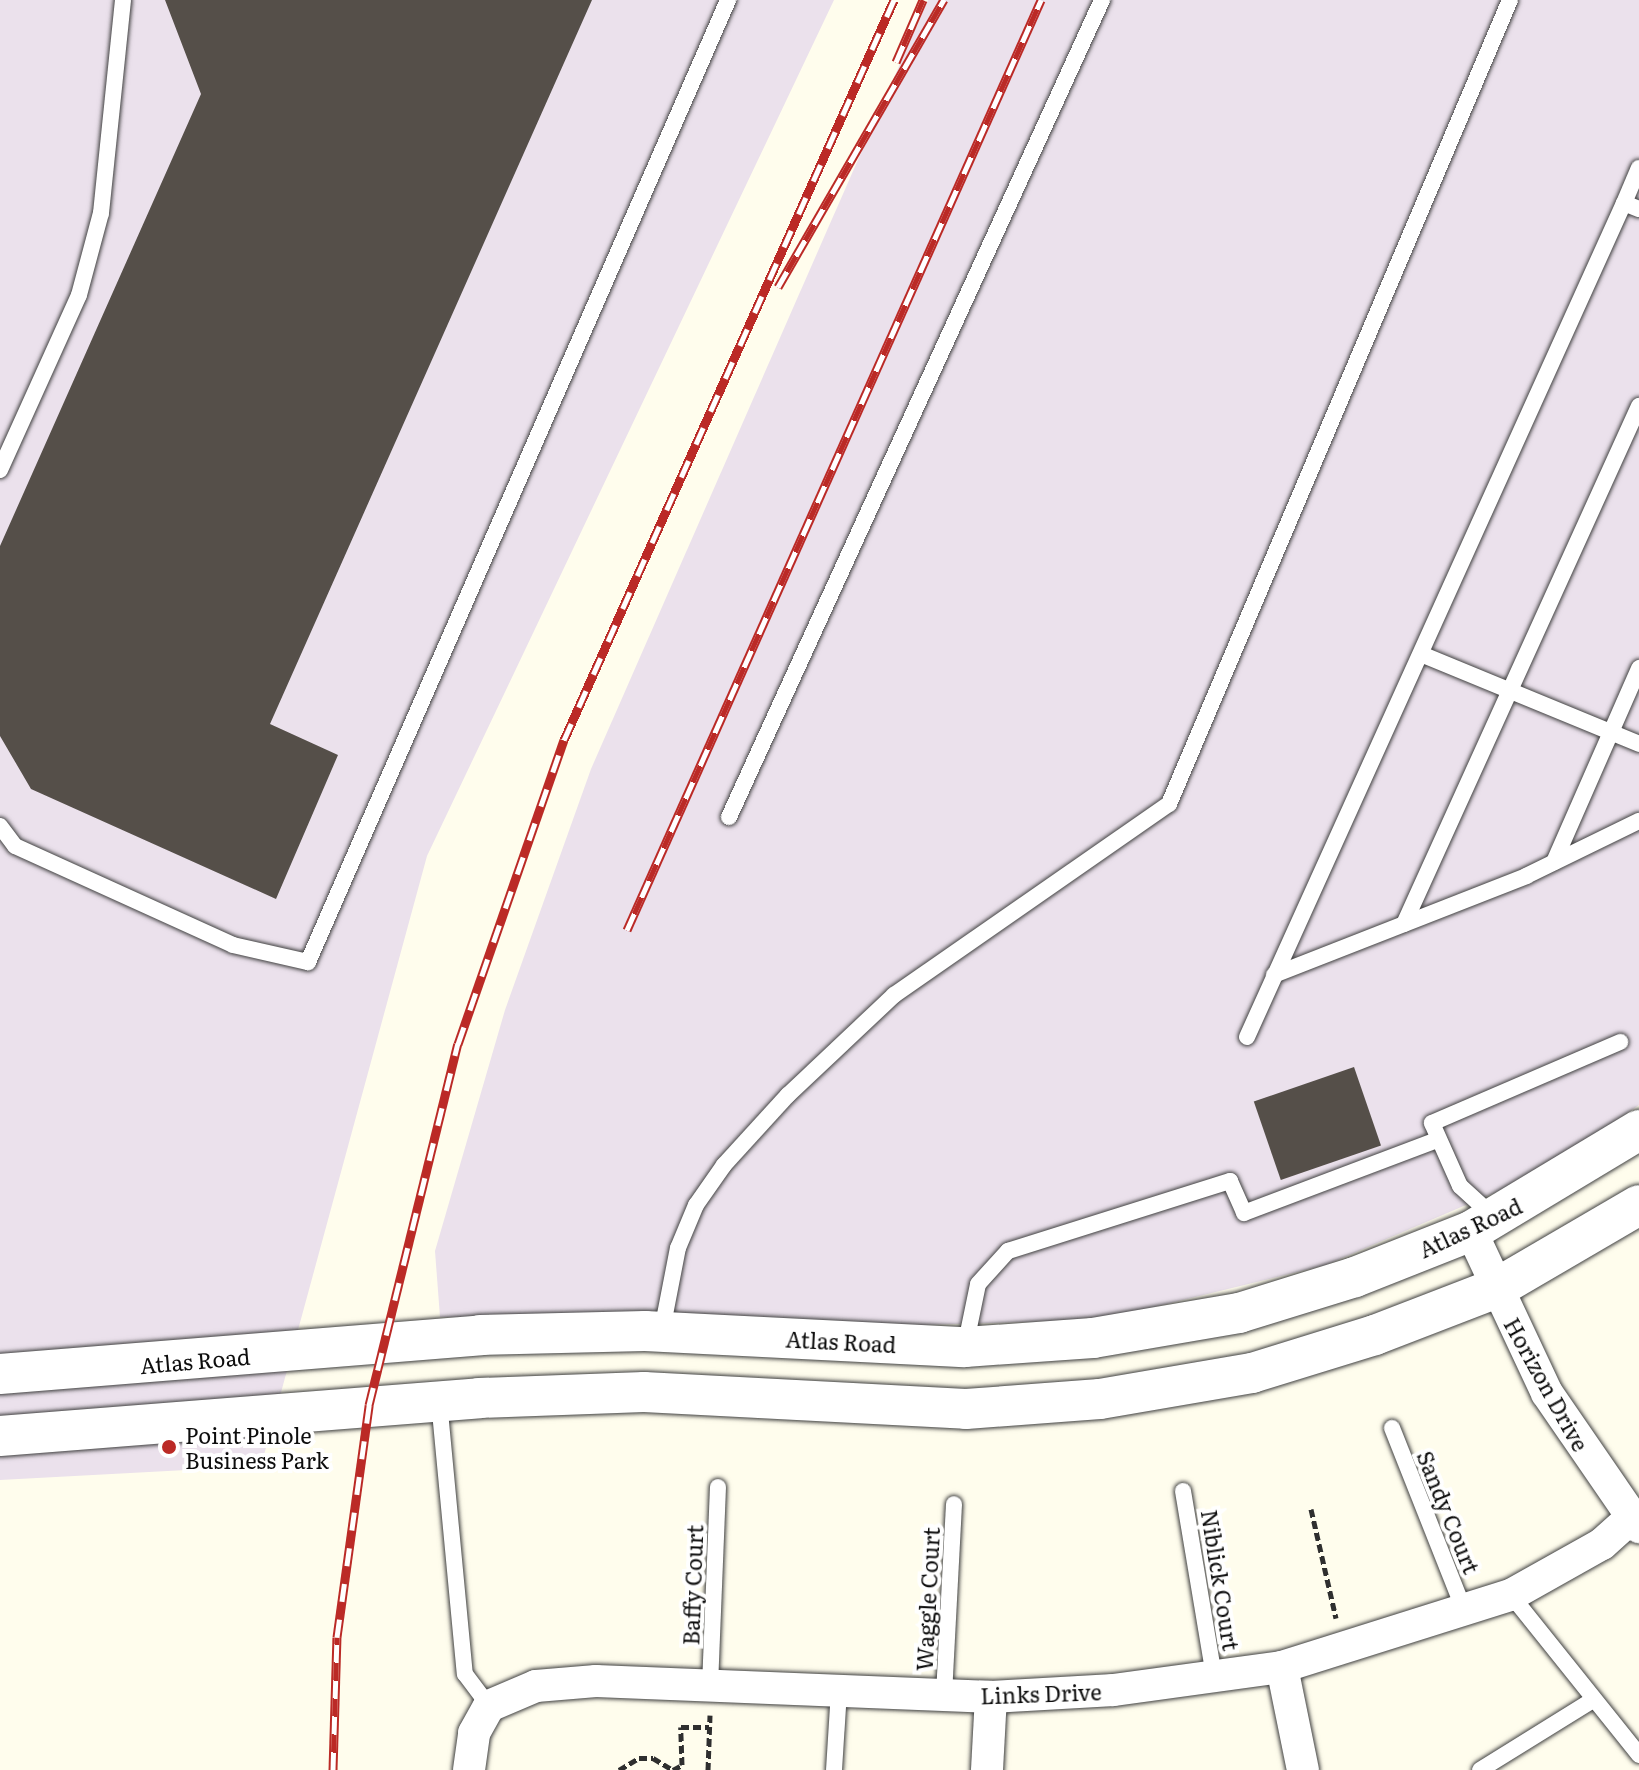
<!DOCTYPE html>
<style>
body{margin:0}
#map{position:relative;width:1639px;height:1770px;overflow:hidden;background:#fffded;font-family:Literata,serif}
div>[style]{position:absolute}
.industrial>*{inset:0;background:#ebe1ec}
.building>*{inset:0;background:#554f49;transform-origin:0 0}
.path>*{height:5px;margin-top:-2.5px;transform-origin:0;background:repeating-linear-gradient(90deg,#2f2f2f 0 8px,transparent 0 12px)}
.roads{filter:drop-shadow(0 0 2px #404040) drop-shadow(0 0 2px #404040)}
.service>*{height:16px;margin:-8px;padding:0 8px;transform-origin:8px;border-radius:8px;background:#fff}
.minor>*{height:32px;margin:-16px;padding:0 16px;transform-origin:16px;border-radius:16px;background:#fff}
.tertiary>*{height:40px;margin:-20px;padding:0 20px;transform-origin:20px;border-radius:20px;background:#fff}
.rail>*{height:9px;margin-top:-4.5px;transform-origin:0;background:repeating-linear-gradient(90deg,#fff 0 18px,#bb2a26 0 36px);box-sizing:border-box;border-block:2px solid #bb2a26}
.dots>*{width:22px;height:22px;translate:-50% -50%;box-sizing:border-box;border:4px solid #fff;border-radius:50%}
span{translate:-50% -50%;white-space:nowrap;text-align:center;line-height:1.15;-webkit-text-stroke:8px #fff;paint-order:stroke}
.street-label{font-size:22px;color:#0d0d0d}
.poi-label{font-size:22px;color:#0d0d0d}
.left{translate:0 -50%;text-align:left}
</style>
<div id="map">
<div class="industrial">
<i style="clip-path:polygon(0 0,834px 0,427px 856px,261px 1466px,0 1480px)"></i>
<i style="clip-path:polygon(928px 0,1639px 0,1639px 1105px,1538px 1174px,1326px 1265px,1101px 1320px,921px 1325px,440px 1317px,435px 1251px,505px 1010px,591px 769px)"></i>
</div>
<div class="building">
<i style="clip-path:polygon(165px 0,592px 0,270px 724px,338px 755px,276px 899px,31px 789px,0 736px,0 546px,201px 94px)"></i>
<i style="left:1354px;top:1067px;width:83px;height:106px;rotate:71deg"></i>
</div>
<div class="path">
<i style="left:1311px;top:1509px;width:112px;rotate:77.1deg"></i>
<i style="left:619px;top:1770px;width:23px;rotate:-31deg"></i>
<i style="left:639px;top:1758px;width:14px"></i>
<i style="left:653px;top:1758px;width:23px;rotate:31deg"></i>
<i style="left:673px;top:1770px;width:10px;rotate:-29deg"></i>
<i style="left:682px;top:1765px;width:38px;rotate:-92deg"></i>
<i style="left:681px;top:1727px;width:28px"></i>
<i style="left:708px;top:1770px;width:55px;rotate:-87.9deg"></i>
</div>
<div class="roads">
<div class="service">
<i style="left:1624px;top:203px;width:38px;rotate:-67deg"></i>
<i style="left:0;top:470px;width:192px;rotate:-65.7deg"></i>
<i style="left:79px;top:295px;width:85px;rotate:-75deg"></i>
<i style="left:101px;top:213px;width:214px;rotate:-84.1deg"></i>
<i style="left:1421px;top:654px;width:236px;rotate:22.4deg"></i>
<i style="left:729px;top:817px;width:898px;rotate:-65.46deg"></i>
<i style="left:0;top:826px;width:25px;rotate:53deg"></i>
<i style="left:15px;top:846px;width:239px;rotate:24.4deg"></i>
<i style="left:233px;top:945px;width:77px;rotate:12.8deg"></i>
<i style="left:308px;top:962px;width:1050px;rotate:-66.41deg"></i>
<i style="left:1554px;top:862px;width:212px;rotate:-66.3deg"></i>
<i style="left:1404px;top:924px;width:569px;rotate:-65.6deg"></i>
<i style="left:1274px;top:975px;width:271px;rotate:-21.4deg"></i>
<i style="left:1526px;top:876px;width:126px;rotate:-26deg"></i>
<i style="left:1247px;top:1037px;width:915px;rotate:-65.68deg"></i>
<i style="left:1624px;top:203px;width:16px;rotate:22deg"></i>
<i style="left:1494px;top:1217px;width:46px;rotate:-137.6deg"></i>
<i style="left:1460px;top:1186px;width:69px;rotate:-114deg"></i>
<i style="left:1432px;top:1123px;width:205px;rotate:-23.3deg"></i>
<i style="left:662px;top:1330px;width:84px;rotate:-79deg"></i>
<i style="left:678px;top:1248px;width:47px;rotate:-67.3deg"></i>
<i style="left:696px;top:1205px;width:49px;rotate:-55deg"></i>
<i style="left:724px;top:1165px;width:95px;rotate:-47.6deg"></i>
<i style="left:788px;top:1095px;width:146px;rotate:-43.3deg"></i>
<i style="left:894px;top:995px;width:335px;rotate:-34.8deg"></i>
<i style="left:1169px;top:804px;width:873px;rotate:-67.02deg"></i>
<i style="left:965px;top:1347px;width:64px;rotate:-78.3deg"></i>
<i style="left:978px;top:1284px;width:45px;rotate:-47.7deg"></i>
<i style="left:1008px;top:1251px;width:233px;rotate:-17.5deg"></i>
<i style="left:1230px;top:1181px;width:35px;rotate:66deg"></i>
<i style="left:1244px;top:1213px;width:206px;rotate:-20.7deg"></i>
<i style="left:439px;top:1401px;width:274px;rotate:84.6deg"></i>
<i style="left:465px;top:1674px;width:40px;rotate:53deg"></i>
<i style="left:1392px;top:1428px;width:198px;rotate:68.4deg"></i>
<i style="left:1183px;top:1491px;width:189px;rotate:80.5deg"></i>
<i style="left:1511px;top:1595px;width:205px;rotate:51.3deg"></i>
<i style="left:710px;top:1686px;width:199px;rotate:-87.7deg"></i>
<i style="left:944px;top:1695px;width:191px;rotate:-87deg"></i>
<i style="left:834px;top:1770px;width:79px;rotate:-86.4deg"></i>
<i style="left:1480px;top:1770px;width:133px;rotate:-31.8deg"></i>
</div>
<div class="minor">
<i style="left:1471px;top:1231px;width:179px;rotate:64.9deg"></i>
<i style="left:1547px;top:1393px;width:163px;rotate:55.5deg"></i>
<i style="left:1282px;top:1667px;width:105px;rotate:78.5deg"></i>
<i style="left:469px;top:1770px;width:37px;rotate:-82deg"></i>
<i style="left:474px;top:1733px;width:31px;rotate:-61deg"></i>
<i style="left:489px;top:1706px;width:51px;rotate:-23.1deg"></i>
<i style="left:536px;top:1686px;width:60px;rotate:-4.8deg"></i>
<i style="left:596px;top:1681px;width:395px;rotate:2.3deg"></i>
<i style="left:991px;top:1697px;width:123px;rotate:-3.3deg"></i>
<i style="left:1114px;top:1690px;width:170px;rotate:-7.8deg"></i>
<i style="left:1282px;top:1667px;width:240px;rotate:-17.5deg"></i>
<i style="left:1511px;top:1595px;width:104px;rotate:-29.3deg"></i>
<i style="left:1602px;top:1544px;width:38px;rotate:-42deg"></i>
<i style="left:987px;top:1770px;width:73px;rotate:-86.9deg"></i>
</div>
<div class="tertiary">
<i style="left:0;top:1374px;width:482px;rotate:-4.6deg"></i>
<i style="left:480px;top:1335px;width:165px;rotate:-1.4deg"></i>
<i style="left:645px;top:1331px;width:320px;rotate:2.9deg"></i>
<i style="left:965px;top:1347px;width:128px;rotate:-4deg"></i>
<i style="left:1093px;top:1338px;width:148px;rotate:-9.7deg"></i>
<i style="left:1239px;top:1313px;width:121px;rotate:-17.2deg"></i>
<i style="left:1355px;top:1277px;width:125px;rotate:-21.6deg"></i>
<i style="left:1471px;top:1231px;width:196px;rotate:-31deg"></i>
<i style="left:0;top:1436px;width:481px;rotate:-4.5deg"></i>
<i style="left:479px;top:1398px;width:165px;rotate:-2.1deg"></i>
<i style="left:644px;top:1392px;width:322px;rotate:3deg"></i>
<i style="left:966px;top:1409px;width:134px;rotate:-4.3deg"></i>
<i style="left:1100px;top:1399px;width:154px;rotate:-9.7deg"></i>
<i style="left:1252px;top:1373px;width:129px;rotate:-17.2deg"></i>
<i style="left:1375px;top:1335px;width:131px;rotate:-21.1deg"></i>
<i style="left:1497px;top:1288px;width:164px;rotate:-30.3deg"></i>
</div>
</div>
<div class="rail">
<i style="left:896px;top:62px;width:68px;rotate:-66.5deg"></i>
<i style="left:778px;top:287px;width:332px;rotate:-60deg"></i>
<i style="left:627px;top:930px;width:1018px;rotate:-66deg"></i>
<i style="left:333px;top:1770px;width:133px;rotate:-88.3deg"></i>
<i style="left:337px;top:1637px;width:234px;rotate:-82.1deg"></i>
<i style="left:369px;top:1405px;width:372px;rotate:-76.2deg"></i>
<i style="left:458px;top:1044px;width:322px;rotate:-70.8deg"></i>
<i style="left:564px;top:740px;width:810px;rotate:-65.97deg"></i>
</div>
<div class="dots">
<i style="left:169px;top:1447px;background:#bb2a26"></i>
</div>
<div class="street-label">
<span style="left:1470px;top:1227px;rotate:-25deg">Atlas Road</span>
<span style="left:841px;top:1341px;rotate:3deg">Atlas Road</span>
<span style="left:195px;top:1360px;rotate:-5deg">Atlas Road</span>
<span style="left:1547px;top:1384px;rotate:61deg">Horizon Drive</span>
<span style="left:1449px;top:1512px;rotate:68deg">Sandy Court</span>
<span style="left:1221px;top:1580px;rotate:81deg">Niblick Court</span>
<span style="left:692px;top:1585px;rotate:-88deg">Baffy Court</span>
<span style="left:927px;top:1599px;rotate:-87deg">Waggle Court</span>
<span style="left:1041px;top:1693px;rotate:-2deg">Links Drive</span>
</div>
<div class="poi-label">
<span class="left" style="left:185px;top:1447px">Point Pinole<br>Business Park</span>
</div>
</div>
